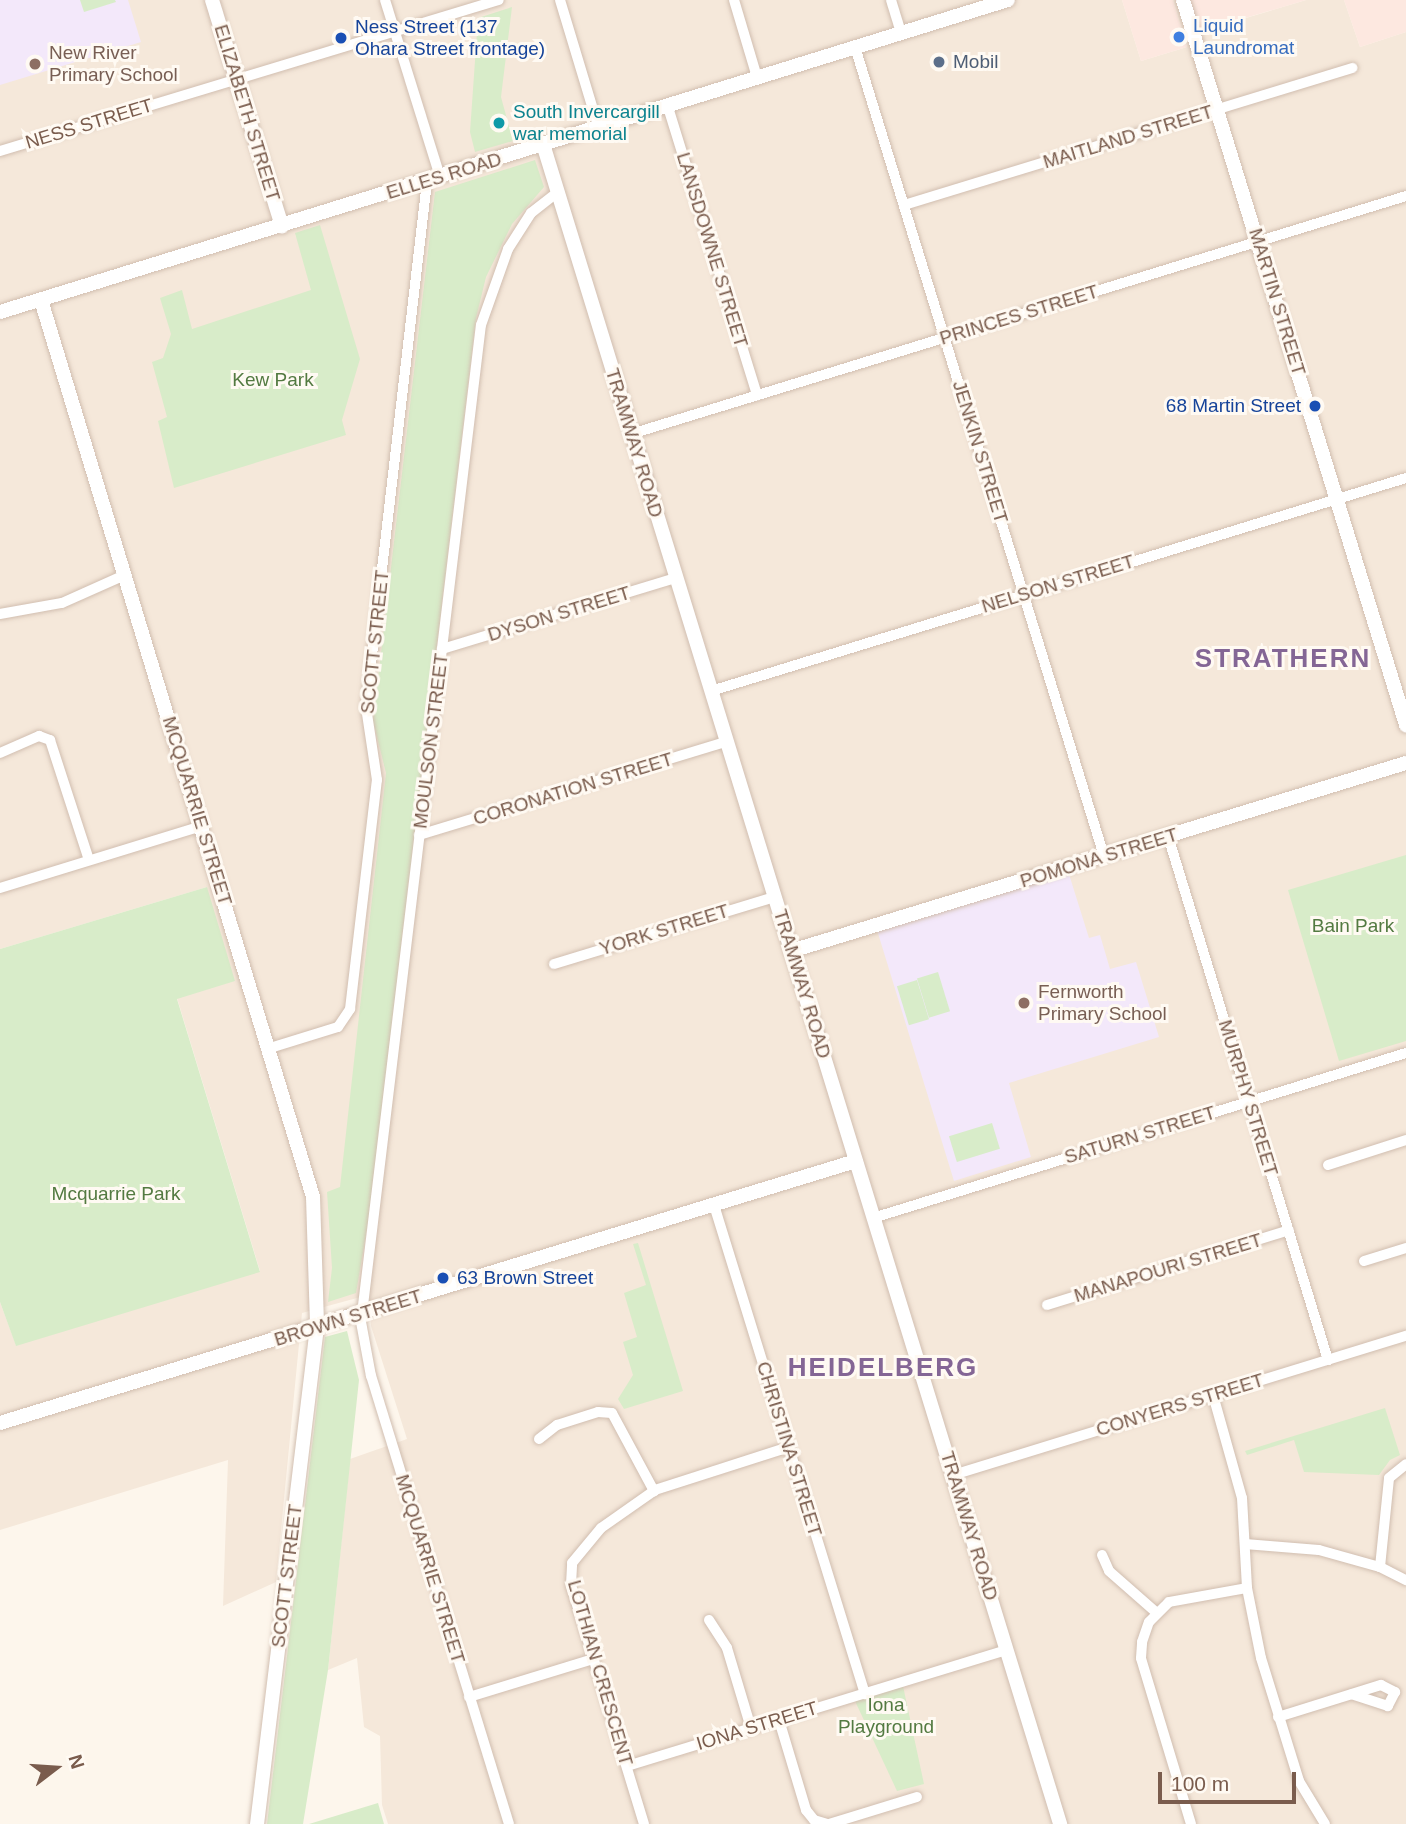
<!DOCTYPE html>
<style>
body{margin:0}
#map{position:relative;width:1406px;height:1824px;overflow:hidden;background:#fdf6ec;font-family:Arial,sans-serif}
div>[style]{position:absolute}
.residential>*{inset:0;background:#f5e8da}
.commercial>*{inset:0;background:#fde8e0}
.education>*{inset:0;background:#f3e8fa}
.green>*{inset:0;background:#d8ecc9;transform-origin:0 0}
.roads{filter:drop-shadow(0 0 2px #d1beb0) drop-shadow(0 0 2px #d1beb0)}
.street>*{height:10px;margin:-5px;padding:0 5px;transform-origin:5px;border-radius:5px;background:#fff}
.secondary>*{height:14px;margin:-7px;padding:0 7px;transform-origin:7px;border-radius:7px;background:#fff}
.dots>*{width:19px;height:19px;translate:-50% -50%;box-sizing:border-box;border:4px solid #fffaf3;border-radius:50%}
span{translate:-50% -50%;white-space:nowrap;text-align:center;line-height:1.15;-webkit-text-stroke:6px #fffaf3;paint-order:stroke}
.shop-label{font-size:19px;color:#366cbe}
.left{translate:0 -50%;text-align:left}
.transit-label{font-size:19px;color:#164399}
.right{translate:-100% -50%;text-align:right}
.education-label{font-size:19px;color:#785e54}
.service-label{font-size:19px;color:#4e5e75}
.culture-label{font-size:19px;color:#0d838f}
.street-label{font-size:19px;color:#7a5c4d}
.park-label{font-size:19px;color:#537a41}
.district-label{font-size:26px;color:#846695;font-weight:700;letter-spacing:2px}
.north{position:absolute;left:21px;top:1733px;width:70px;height:70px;-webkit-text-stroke:5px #fffaf3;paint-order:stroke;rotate:73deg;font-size:19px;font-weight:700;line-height:28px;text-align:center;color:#7a5c4d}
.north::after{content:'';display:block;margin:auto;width:24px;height:32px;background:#7a5c4d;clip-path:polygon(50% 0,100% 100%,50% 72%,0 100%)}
.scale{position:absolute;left:1158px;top:1772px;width:138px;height:32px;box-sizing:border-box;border:4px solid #7a5c4d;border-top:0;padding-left:9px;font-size:21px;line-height:24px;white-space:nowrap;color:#7a5c4d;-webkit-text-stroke:5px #fffaf3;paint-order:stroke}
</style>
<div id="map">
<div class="residential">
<i style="clip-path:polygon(0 0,1122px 0,1141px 61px,1187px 47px,1173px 0,1189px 0,1199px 32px,1306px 0,1344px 0,1360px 47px,1406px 32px,1406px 1824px,388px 1824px,382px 1805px,380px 1736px,364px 1727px,357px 1658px,328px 1670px,350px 1459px,407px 1439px,371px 1326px,368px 1295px,302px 1313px,276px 1582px,223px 1606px,228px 1460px,0 1530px,0 1302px,16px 1345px,260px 1271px,177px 998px,207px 887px,0 949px)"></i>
</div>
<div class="commercial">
<i style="clip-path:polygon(1122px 0,1173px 0,1187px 47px,1141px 61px)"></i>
<i style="clip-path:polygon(1189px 0,1306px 0,1198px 32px)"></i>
<i style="clip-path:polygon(1344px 0,1406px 0,1406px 32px,1360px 47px)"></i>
</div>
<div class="education">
<i style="clip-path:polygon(0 0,128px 0,141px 42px,0 85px)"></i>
<i style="clip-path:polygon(1068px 871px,1089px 938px,1100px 935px,1110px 969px,1136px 962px,1159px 1037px,1009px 1083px,1031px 1157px,954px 1181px,877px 930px)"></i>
</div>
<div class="green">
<i style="clip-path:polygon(80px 0,115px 0,116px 2px,84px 12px)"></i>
<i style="clip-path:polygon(512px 7px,501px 97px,513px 141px,475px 152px,470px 132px,478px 18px)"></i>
<i style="clip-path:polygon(535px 160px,544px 187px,512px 224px,486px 277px,476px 318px,368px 1223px,356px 1293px,328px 1302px,332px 1268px,327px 1192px,340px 1187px,386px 773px,373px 721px,435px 192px)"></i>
<i style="clip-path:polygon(320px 225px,360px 359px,342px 420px,346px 435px,174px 488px,158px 421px,167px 417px,152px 362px,163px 358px,171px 334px,160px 298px,182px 290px,192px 329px,311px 290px,295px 233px)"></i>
<i style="clip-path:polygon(1406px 855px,1406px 1041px,1339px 1061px,1288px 890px)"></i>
<i style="clip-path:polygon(207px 887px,235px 981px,177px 999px,260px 1272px,16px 1346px,0 1302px,0 949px)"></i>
<i style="left:938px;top:972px;width:41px;height:22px;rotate:73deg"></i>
<i style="left:917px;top:980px;width:41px;height:21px;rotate:73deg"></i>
<i style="left:992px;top:1123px;width:27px;height:45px;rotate:73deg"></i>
<i style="clip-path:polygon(638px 1243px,683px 1391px,624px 1409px,618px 1399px,633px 1375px,623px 1342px,637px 1337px,624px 1293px,646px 1285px,633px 1244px)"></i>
<i style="clip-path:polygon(347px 1331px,359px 1380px,328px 1670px,303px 1824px,267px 1824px,325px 1337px)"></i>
<i style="clip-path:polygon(1385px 1408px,1400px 1455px,1390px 1460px,1379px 1475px,1304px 1472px,1294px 1440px,1247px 1455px,1245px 1451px)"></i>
<i style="clip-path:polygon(903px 1686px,924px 1784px,897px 1791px,855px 1701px)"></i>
<i style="clip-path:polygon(378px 1803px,384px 1824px,309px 1824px)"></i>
</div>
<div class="roads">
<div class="street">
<i style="left:385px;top:0;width:185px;rotate:72.7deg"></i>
<i style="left:560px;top:0;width:132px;rotate:73.2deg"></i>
<i style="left:734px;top:0;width:80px;rotate:73.4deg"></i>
<i style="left:891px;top:0;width:34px;rotate:73deg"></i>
<i style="left:855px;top:47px;width:846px;rotate:72.89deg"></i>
<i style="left:667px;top:104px;width:305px;rotate:72.8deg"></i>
<i style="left:0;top:151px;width:521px;rotate:-16.84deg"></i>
<i style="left:904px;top:205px;width:469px;rotate:-17deg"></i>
<i style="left:631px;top:434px;width:811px;rotate:-17.07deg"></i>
<i style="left:0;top:614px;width:63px;rotate:-10.1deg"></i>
<i style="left:62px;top:603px;width:69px;rotate:-24deg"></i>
<i style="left:442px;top:649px;width:245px;rotate:-16.9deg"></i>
<i style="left:711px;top:691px;width:727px;rotate:-17.04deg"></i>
<i style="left:0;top:753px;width:43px;rotate:-23.6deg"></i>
<i style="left:39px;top:736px;width:12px;rotate:20deg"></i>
<i style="left:50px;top:740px;width:126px;rotate:72deg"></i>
<i style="left:419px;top:835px;width:321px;rotate:-16.9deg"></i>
<i style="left:1168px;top:836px;width:548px;rotate:73.02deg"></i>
<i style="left:0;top:888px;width:211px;rotate:-17.1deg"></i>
<i style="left:554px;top:964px;width:231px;rotate:-16.9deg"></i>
<i style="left:270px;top:1048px;width:71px;rotate:-17.2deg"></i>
<i style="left:338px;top:1027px;width:22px;rotate:-56deg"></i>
<i style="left:350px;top:1009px;width:231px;rotate:-83.3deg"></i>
<i style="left:377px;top:780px;width:74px;rotate:-98.6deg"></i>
<i style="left:366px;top:707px;width:530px;rotate:-83.38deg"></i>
<i style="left:1328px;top:1165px;width:82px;rotate:-17.8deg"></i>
<i style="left:714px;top:1205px;width:512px;rotate:72.84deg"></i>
<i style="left:873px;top:1218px;width:558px;rotate:-17.2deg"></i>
<i style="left:1364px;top:1261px;width:44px;rotate:-17.2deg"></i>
<i style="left:1047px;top:1305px;width:253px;rotate:-17.2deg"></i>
<i style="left:1213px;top:1395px;width:107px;rotate:74.3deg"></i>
<i style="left:1242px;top:1498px;width:90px;rotate:86.8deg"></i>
<i style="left:1247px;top:1588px;width:71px;rotate:78.7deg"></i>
<i style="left:1261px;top:1658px;width:129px;rotate:72.8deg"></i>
<i style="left:1299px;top:1781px;width:50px;rotate:58.8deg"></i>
<i style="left:539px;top:1439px;width:23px;rotate:-38deg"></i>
<i style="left:557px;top:1425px;width:43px;rotate:-17.6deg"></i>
<i style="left:598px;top:1412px;width:14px;rotate:4deg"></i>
<i style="left:612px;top:1413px;width:89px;rotate:61.7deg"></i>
<i style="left:953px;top:1475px;width:474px;rotate:-17.1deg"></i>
<i style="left:1245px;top:1544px;width:74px;rotate:4.6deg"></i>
<i style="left:1319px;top:1550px;width:63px;rotate:15.6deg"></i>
<i style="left:1380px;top:1567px;width:29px;rotate:27deg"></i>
<i style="left:1102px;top:1555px;width:17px;rotate:66deg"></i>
<i style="left:1109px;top:1571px;width:64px;rotate:41.2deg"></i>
<i style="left:1380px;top:1567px;width:89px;rotate:-84.2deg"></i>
<i style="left:1389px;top:1478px;width:22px;rotate:-39deg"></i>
<i style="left:709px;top:1620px;width:33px;rotate:57deg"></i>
<i style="left:727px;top:1648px;width:84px;rotate:73.3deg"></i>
<i style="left:469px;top:1697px;width:130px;rotate:-17deg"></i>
<i style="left:1278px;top:1717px;width:108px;rotate:-17.3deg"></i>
<i style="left:1381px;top:1685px;width:16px;rotate:27deg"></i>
<i style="left:1395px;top:1692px;width:16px;rotate:117deg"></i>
<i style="left:1388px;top:1706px;width:38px;rotate:-162deg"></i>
<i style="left:779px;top:1720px;width:94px;rotate:73.3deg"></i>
<i style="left:806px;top:1810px;width:13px;rotate:51deg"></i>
<i style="left:814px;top:1820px;width:14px;rotate:17deg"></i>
<i style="left:627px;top:1766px;width:397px;rotate:-17deg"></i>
<i style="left:509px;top:1824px;width:469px;rotate:-107.1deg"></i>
<i style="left:371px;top:1376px;width:55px;rotate:-100.5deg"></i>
<i style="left:361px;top:1322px;width:1004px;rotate:-83.14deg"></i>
<i style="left:481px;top:325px;width:81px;rotate:-70.4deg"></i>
<i style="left:508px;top:249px;width:43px;rotate:-57.4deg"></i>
<i style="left:531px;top:213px;width:33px;rotate:-38deg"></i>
<i style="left:644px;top:1824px;width:250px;rotate:-107deg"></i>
<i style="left:571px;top:1585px;width:22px;rotate:-87deg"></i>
<i style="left:572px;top:1563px;width:45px;rotate:-50.4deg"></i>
<i style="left:601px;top:1528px;width:66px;rotate:-35.1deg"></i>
<i style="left:655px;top:1490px;width:141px;rotate:-17.8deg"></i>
<i style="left:829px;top:1824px;width:92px;rotate:-17.1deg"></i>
<i style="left:1191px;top:1824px;width:173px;rotate:-106.8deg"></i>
<i style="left:1141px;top:1658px;width:16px;rotate:-86deg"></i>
<i style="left:1142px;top:1642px;width:21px;rotate:-71deg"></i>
<i style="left:1149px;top:1622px;width:28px;rotate:-45deg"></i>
<i style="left:1169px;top:1602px;width:79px;rotate:-10.2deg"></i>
</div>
<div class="secondary">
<i style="left:212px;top:0;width:237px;rotate:72.8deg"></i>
<i style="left:1183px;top:0;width:759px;rotate:72.9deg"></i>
<i style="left:543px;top:144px;width:1758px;rotate:72.89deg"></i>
<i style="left:41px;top:300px;width:937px;rotate:73.13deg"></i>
<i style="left:313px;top:1197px;width:130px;rotate:88.2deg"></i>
<i style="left:317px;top:1327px;width:501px;rotate:96.88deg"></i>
<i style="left:0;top:312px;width:1055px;rotate:-17.2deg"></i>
<i style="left:791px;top:951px;width:643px;rotate:-17deg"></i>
<i style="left:0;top:1423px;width:895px;rotate:-17.02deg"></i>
</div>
</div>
<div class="dots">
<i style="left:1179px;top:37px;background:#3f7fe0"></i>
<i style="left:341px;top:38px;background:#1a4fb4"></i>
<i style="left:939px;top:62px;background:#5c6f8a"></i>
<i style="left:35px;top:64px;background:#8d6e63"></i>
<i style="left:499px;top:123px;background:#0f9aa8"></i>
<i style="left:1315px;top:406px;background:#1a4fb4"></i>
<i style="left:1024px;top:1003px;background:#8d6e63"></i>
<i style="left:443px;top:1278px;background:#1a4fb4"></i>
</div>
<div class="shop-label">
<span class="left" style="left:1193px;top:37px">Liquid<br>Laundromat</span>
</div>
<div class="transit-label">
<span class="left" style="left:355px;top:38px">Ness Street (137<br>Ohara Street frontage)</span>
<span class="right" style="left:1301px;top:406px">68 Martin Street</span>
<span class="left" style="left:457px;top:1278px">63 Brown Street</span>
</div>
<div class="education-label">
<span class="left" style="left:49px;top:64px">New River<br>Primary School</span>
<span class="left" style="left:1038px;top:1003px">Fernworth<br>Primary School</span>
</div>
<div class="service-label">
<span class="left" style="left:953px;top:62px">Mobil</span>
</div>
<div class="culture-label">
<span class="left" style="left:513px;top:123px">South Invercargill<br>war memorial</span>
</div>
<div class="street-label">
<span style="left:247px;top:113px;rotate:73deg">ELIZABETH STREET</span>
<span style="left:89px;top:124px;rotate:-17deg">NESS STREET</span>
<span style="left:1128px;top:137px;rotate:-17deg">MAITLAND STREET</span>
<span style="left:444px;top:176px;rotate:-17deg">ELLES ROAD</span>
<span style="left:712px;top:250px;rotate:73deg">LANSDOWNE STREET</span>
<span style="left:1277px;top:302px;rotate:73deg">MARTIN STREET</span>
<span style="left:1019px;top:315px;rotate:-17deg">PRINCES STREET</span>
<span style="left:634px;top:443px;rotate:73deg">TRAMWAY ROAD</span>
<span style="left:980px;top:452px;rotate:73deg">JENKIN STREET</span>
<span style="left:1058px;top:584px;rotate:-17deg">NELSON STREET</span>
<span style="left:559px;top:614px;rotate:-17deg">DYSON STREET</span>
<span style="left:375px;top:642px;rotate:-84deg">SCOTT STREET</span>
<span style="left:431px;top:741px;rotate:-83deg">MOULSON STREET</span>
<span style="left:573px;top:789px;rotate:-17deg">CORONATION STREET</span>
<span style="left:197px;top:811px;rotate:73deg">MCQUARRIE STREET</span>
<span style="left:1099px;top:858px;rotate:-17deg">POMONA STREET</span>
<span style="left:664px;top:930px;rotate:-17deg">YORK STREET</span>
<span style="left:802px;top:984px;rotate:73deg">TRAMWAY ROAD</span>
<span style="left:1248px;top:1098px;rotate:73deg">MURPHY STREET</span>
<span style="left:1140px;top:1135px;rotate:-17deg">SATURN STREET</span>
<span style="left:1168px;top:1268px;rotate:-17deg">MANAPOURI STREET</span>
<span style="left:348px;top:1318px;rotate:-17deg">BROWN STREET</span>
<span style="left:1180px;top:1405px;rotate:-17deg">CONYERS STREET</span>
<span style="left:789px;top:1449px;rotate:73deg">CHRISTINA STREET</span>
<span style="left:969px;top:1526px;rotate:73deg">TRAMWAY ROAD</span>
<span style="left:430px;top:1569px;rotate:73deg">MCQUARRIE STREET</span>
<span style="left:287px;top:1576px;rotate:-83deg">SCOTT STREET</span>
<span style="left:600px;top:1673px;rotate:74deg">LOTHIAN CRESCENT</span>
<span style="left:757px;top:1726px;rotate:-17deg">IONA STREET</span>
</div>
<div class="park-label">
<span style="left:273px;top:380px">Kew Park</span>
<span style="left:1353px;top:926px">Bain Park</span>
<span style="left:116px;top:1194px">Mcquarrie Park</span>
<span style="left:886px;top:1716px">Iona<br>Playground</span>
</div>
<div class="district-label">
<span style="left:1283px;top:659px">STRATHERN</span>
<span style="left:883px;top:1368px">HEIDELBERG</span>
</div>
<div class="north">N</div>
<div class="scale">100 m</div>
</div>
